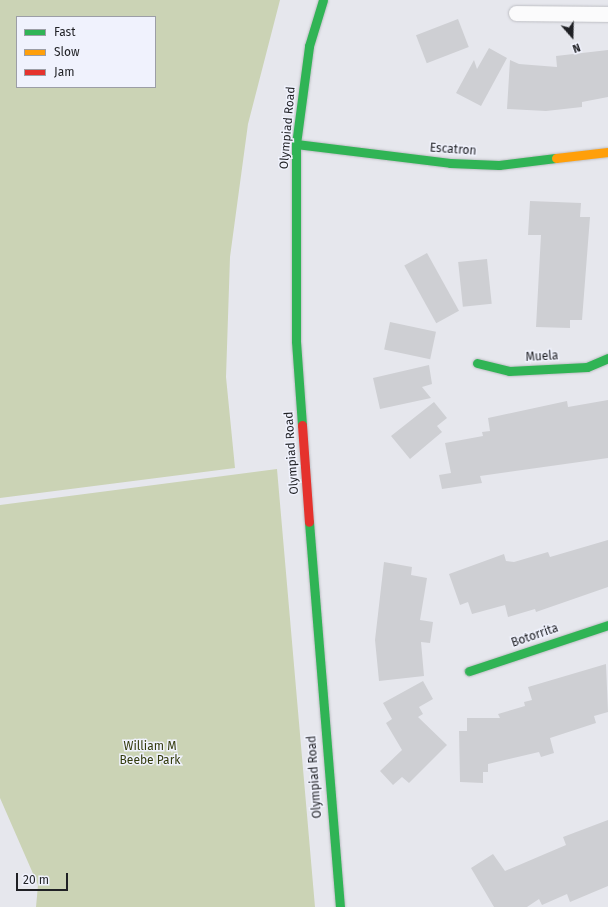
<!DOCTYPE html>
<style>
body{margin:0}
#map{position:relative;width:608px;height:907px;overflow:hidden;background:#e6e7ed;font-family:"Fira Sans",sans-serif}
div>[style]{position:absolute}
.green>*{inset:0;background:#cbd3b5}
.building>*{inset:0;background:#cecfd3;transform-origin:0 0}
.roads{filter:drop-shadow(0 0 1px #bdbec3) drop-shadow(0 0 1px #bdbec3)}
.street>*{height:15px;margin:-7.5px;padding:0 7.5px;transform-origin:7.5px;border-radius:7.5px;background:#fbfbfc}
.fast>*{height:9px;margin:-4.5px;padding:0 4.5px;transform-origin:4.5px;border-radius:4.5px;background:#30b455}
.slow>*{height:9px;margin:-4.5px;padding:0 4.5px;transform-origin:4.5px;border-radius:4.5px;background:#ff9f0a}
.jam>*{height:9px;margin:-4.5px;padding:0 4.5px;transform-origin:4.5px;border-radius:4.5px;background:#e5322d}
span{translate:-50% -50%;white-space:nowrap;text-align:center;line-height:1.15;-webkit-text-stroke:3px #f0f2fd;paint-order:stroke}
.street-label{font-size:12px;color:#1f2024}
.park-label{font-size:12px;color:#333b0c}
.legend{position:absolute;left:16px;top:16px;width:140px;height:72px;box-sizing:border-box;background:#f0f2fd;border:1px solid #9c9ea6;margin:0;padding:5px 7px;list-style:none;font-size:12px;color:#1f2024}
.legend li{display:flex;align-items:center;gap:8px;height:20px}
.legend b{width:20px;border:1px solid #9c9ea6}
.north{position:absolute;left:552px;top:16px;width:40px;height:40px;-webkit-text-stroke:3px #f0f2fd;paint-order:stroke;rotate:160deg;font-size:11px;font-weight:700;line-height:16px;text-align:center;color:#1f2024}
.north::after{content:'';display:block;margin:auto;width:14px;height:18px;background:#1f2024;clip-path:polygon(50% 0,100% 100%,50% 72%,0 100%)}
.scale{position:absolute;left:16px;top:873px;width:52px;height:18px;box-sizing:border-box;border:2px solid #1f2024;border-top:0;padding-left:5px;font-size:12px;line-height:14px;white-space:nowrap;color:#1f2024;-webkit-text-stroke:3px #f0f2fd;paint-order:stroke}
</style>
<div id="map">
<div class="green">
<i style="clip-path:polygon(evenodd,0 0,280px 0,248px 124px,230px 257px,226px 377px,235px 468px,0 498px,0 0,17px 17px,155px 17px,155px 87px,17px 87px,17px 17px)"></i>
<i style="clip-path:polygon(277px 469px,315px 907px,36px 907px,38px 885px,0 798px,0 505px)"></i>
</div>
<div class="building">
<i style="left:458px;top:19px;width:30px;height:45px;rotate:69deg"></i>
<i style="clip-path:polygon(489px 48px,507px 58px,481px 106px,456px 93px,474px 60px,477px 69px)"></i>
<i style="clip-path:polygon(608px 50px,608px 97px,582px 102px,582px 107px,546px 111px,507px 109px,510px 60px,519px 64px,557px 67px,556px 56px)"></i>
<i style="clip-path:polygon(530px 201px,581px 203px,580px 217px,590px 217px,582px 320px,570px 320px,570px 328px,536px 327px,541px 235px,528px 235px)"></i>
<i style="left:427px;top:253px;width:66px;height:26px;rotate:61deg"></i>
<i style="left:487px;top:259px;width:45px;height:29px;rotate:84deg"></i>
<i style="left:390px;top:322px;width:47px;height:28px;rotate:12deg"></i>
<i style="clip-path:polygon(429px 365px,432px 384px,422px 387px,431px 398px,380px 409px,373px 378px)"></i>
<i style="clip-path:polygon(608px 400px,608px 458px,480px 476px,482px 483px,442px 489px,439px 475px,451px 473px,445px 443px,483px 436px,482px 432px,490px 431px,488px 418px,567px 401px,568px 407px)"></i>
<i style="clip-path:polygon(434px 402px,447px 418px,437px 426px,442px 432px,410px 459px,391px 436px)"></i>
<i style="clip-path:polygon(608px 540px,608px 587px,536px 612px,535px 609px,508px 617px,505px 605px,472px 614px,468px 602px,460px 605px,449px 574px,504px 554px,506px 561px,514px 562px,548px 552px,550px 557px)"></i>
<i style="clip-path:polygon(384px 562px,412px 567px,411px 575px,427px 578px,420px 620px,433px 622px,430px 643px,421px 642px,424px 676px,379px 681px,375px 640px)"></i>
<i style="clip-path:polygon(606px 664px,608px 712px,594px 716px,596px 723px,550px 738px,554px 753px,541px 757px,539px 752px,488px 764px,488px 772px,483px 772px,483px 783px,460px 782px,459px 731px,467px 731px,467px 718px,500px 718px,498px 714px,525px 706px,524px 702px,532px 700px,528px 687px)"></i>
<i style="clip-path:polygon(423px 681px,433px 699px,419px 707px,423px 714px,418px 717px,447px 745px,409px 783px,402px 777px,393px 785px,380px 771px,402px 750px,386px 723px,392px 719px,383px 703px)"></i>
<i style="clip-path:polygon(608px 820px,608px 886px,570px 902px,567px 894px,542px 905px,539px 899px,527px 907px,494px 907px,471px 868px,493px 854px,505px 871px,566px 845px,563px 837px)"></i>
</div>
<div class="roads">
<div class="street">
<i style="left:516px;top:13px;width:92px;rotate:0.6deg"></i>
</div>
<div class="fast">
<i style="left:296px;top:144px;width:155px;rotate:7deg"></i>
<i style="left:450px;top:163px;width:49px;rotate:2.3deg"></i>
<i style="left:499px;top:165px;width:57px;rotate:-7deg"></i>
<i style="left:477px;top:363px;width:33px;rotate:14deg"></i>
<i style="left:509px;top:371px;width:78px;rotate:-2.9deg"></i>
<i style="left:587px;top:367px;width:23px;rotate:-23deg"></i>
<i style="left:302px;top:425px;width:84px;rotate:-94.1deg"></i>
<i style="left:296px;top:341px;width:197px;rotate:-90deg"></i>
<i style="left:296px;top:144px;width:99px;rotate:-82.4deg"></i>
<i style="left:309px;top:46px;width:48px;rotate:-73.1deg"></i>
<i style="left:309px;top:522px;width:386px;rotate:85.4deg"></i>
<i style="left:469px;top:671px;width:146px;rotate:-18.3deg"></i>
</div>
<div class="slow">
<i style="left:556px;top:158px;width:52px;rotate:-6.6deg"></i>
</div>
<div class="jam">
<i style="left:302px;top:425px;width:97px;rotate:85.9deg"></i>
</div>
</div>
<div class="street-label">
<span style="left:288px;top:128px;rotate:-85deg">Olympiad Road</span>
<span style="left:453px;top:150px;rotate:4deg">Escatron</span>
<span style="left:542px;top:357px;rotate:-3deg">Muela</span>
<span style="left:292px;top:453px;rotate:-94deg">Olympiad Road</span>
<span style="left:535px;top:636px;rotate:-19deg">Botorrita</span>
<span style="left:315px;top:777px;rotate:-94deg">Olympiad Road</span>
</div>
<div class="park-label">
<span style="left:150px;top:754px">William M<br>Beebe Park</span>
</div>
<ul class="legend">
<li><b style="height:5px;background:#30b455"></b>Fast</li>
<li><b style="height:5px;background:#ff9f0a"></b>Slow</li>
<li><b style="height:5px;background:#e5322d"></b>Jam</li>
</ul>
<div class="north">N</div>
<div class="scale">20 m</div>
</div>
